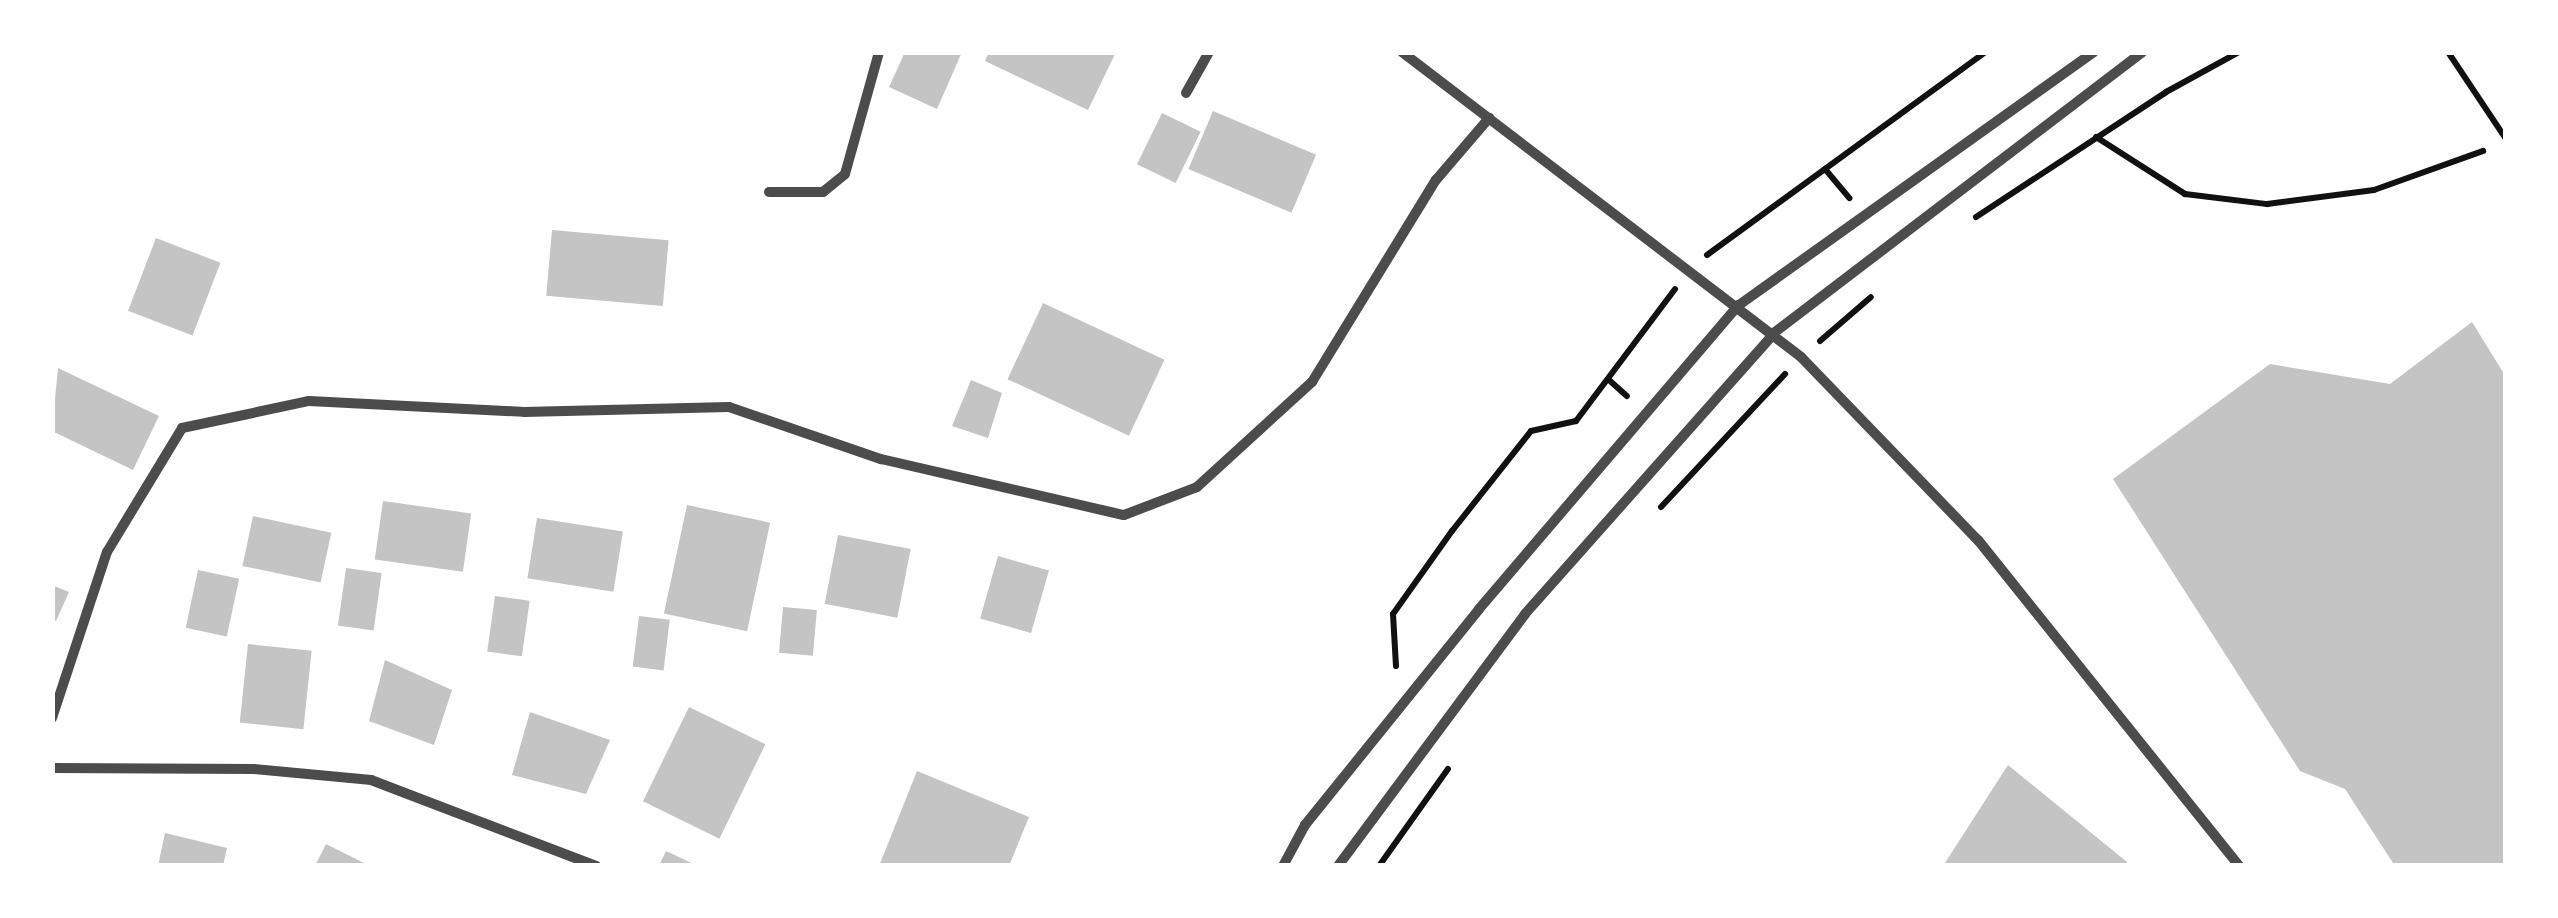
<!DOCTYPE html>
<style>
body{margin:0}
#map{position:relative;width:2558px;height:918px;overflow:hidden;background:#fff;font-family:"Fira Sans",sans-serif}
div>[style]{position:absolute}
.building>*{inset:0;background:#c4c4c4;transform-origin:0 0}
.path>*{height:6px;margin:-3px;padding:0 3px;transform-origin:3px;border-radius:3px;background:#111}
.minor>*{height:10px;margin:-5px;padding:0 5px;transform-origin:5px;border-radius:5px;background:#4c4c4c}
span{translate:-50% -50%;white-space:nowrap;text-align:center;line-height:1.15;-webkit-text-stroke:9px #fff;paint-order:stroke}
.frame{position:absolute;inset:0;border:55px solid #fff;pointer-events:none}
</style>
<div id="map">
<div class="building">
<i style="clip-path:polygon(905px 52px,962px 52px,937px 109px,889px 87px)"></i>
<i style="clip-path:polygon(989px 52px,1111px 52px,1115px 54px,1088px 110px,985px 61px)"></i>
<i style="left:1213px;top:111px;width:112px;height:63px;rotate:23deg"></i>
<i style="left:1162px;top:113px;width:43px;height:57px;rotate:26deg"></i>
<i style="left:552px;top:230px;width:117px;height:66px;rotate:5deg"></i>
<i style="left:156px;top:238px;width:69px;height:78px;rotate:21deg"></i>
<i style="left:1043px;top:303px;width:134px;height:84px;rotate:25deg"></i>
<i style="clip-path:polygon(2472px 322px,2506px 377px,2506px 866px,2395px 866px,2345px 789px,2300px 771px,2113px 479px,2270px 364px,2390px 384px)"></i>
<i style="clip-path:polygon(58px 368px,159px 416px,133px 470px,52px 431px)"></i>
<i style="clip-path:polygon(971px 380px,1002px 393px,988px 438px,952px 426px)"></i>
<i style="left:383px;top:501px;width:89px;height:59px;rotate:8deg"></i>
<i style="left:687px;top:505px;width:85px;height:111px;rotate:12deg"></i>
<i style="left:253px;top:516px;width:80px;height:51px;rotate:12deg"></i>
<i style="left:537px;top:518px;width:87px;height:61px;rotate:9deg"></i>
<i style="left:838px;top:535px;width:74px;height:70px;rotate:11deg"></i>
<i style="left:998px;top:556px;width:53px;height:65px;rotate:16deg"></i>
<i style="left:346px;top:568px;width:36px;height:58px;rotate:8deg"></i>
<i style="left:198px;top:570px;width:42px;height:59px;rotate:12deg"></i>
<i style="clip-path:polygon(52px 585px,69px 592px,56px 621px,52px 620px)"></i>
<i style="left:495px;top:596px;width:35px;height:56px;rotate:8deg"></i>
<i style="left:783px;top:607px;width:34px;height:46px;rotate:5deg"></i>
<i style="left:639px;top:616px;width:31px;height:51px;rotate:7deg"></i>
<i style="left:248px;top:644px;width:64px;height:79px;rotate:6deg"></i>
<i style="clip-path:polygon(385px 660px,452px 690px,434px 745px,369px 721px)"></i>
<i style="left:689px;top:707px;width:85px;height:105px;rotate:26deg"></i>
<i style="clip-path:polygon(530px 712px,610px 740px,586px 794px,512px 775px)"></i>
<i style="clip-path:polygon(2008px 765px,2127px 862px,2125px 866px,1943px 866px)"></i>
<i style="clip-path:polygon(917px 771px,1029px 817px,1009px 866px,879px 866px)"></i>
<i style="clip-path:polygon(165px 833px,227px 848px,223px 866px,158px 866px)"></i>
<i style="clip-path:polygon(326px 844px,370px 866px,315px 866px)"></i>
<i style="clip-path:polygon(666px 851px,698px 866px,659px 866px)"></i>
</div>
<div class="path">
<i style="left:2448px;top:52px;width:105px;rotate:56.3deg"></i>
<i style="left:2096px;top:137px;width:106px;rotate:32.6deg"></i>
<i style="left:2185px;top:194px;width:83px;rotate:7deg"></i>
<i style="left:2267px;top:204px;width:108px;rotate:-7.5deg"></i>
<i style="left:2374px;top:190px;width:116px;rotate:-19.7deg"></i>
<i style="left:1825px;top:169px;width:38px;rotate:50deg"></i>
<i style="left:1976px;top:217px;width:227px;rotate:-33.3deg"></i>
<i style="left:2166px;top:92px;width:83px;rotate:-28.7deg"></i>
<i style="left:1707px;top:255px;width:344px;rotate:-36.1deg"></i>
<i style="left:1820px;top:341px;width:67px;rotate:-40.8deg"></i>
<i style="left:1609px;top:380px;width:24px;rotate:42deg"></i>
<i style="left:1661px;top:507px;width:182px;rotate:-47deg"></i>
<i style="left:1396px;top:666px;width:52px;rotate:-93.3deg"></i>
<i style="left:1393px;top:614px;width:102px;rotate:-54.6deg"></i>
<i style="left:1452px;top:531px;width:127px;rotate:-51.7deg"></i>
<i style="left:1531px;top:431px;width:46px;rotate:-12.5deg"></i>
<i style="left:1576px;top:421px;width:165px;rotate:-53.1deg"></i>
<i style="left:1379px;top:866px;width:119px;rotate:-54.6deg"></i>
</div>
<div class="minor">
<i style="left:1402px;top:52px;width:502px;rotate:37.39deg"></i>
<i style="left:1801px;top:357px;width:255px;rotate:46deg"></i>
<i style="left:1978px;top:540px;width:418px;rotate:51.3deg"></i>
<i style="left:1186px;top:93px;width:47px;rotate:-60.7deg"></i>
<i style="left:769px;top:192px;width:54px"></i>
<i style="left:823px;top:192px;width:28px;rotate:-39deg"></i>
<i style="left:845px;top:174px;width:127px;rotate:-74.4deg"></i>
<i style="left:52px;top:718px;width:175px;rotate:-71.7deg"></i>
<i style="left:107px;top:552px;width:145px;rotate:-58.8deg"></i>
<i style="left:182px;top:428px;width:130px;rotate:-12deg"></i>
<i style="left:309px;top:401px;width:215px;rotate:2.9deg"></i>
<i style="left:524px;top:412px;width:205px;rotate:-1.4deg"></i>
<i style="left:729px;top:407px;width:161px;rotate:18.9deg"></i>
<i style="left:881px;top:459px;width:249px;rotate:13deg"></i>
<i style="left:1124px;top:515px;width:78px;rotate:-21deg"></i>
<i style="left:1197px;top:487px;width:156px;rotate:-42.4deg"></i>
<i style="left:1312px;top:382px;width:237px;rotate:-58.5deg"></i>
<i style="left:1436px;top:180px;width:82px;rotate:-49.5deg"></i>
<i style="left:52px;top:768px;width:201px;rotate:0.3deg"></i>
<i style="left:253px;top:769px;width:119px;rotate:5.3deg"></i>
<i style="left:371px;top:780px;width:241px;rotate:20.9deg"></i>
<i style="left:1283px;top:866px;width:47px;rotate:-61.8deg"></i>
<i style="left:1305px;top:825px;width:277px;rotate:-51.1deg"></i>
<i style="left:1479px;top:609px;width:400px;rotate:-49.5deg"></i>
<i style="left:1739px;top:305px;width:436px;rotate:-35.5deg"></i>
<i style="left:1338px;top:866px;width:314px;rotate:-53.4deg"></i>
<i style="left:1525px;top:614px;width:377px;rotate:-48.4deg"></i>
<i style="left:1775px;top:332px;width:462px;rotate:-37.3deg"></i>
</div>
<div class="frame"></div>
</div>
